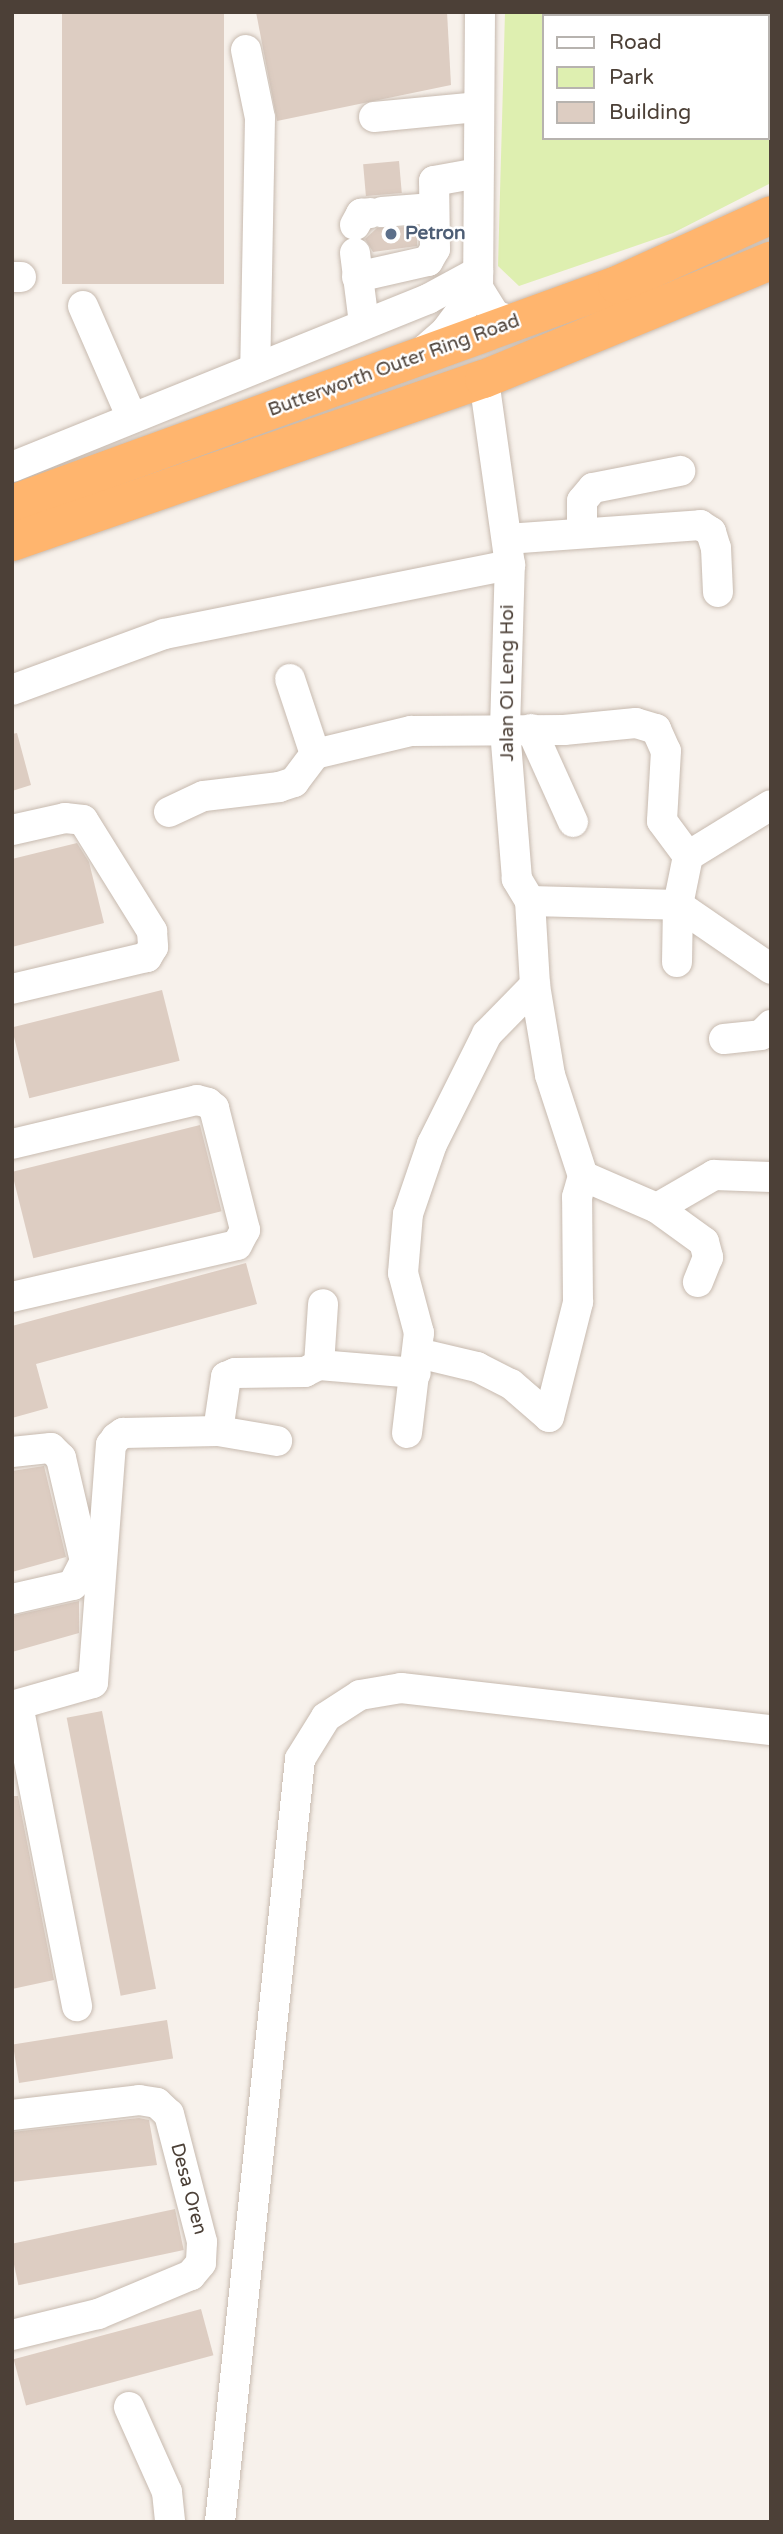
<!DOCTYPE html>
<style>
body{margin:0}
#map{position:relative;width:783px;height:2534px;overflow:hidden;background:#f7f1eb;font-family:"Varela Round",sans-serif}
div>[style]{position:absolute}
.green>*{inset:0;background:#deefb0}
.building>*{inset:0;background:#ddcdc2;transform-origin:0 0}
.roads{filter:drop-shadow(0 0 2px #c7baaf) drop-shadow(0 0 2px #c7baaf)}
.minor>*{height:30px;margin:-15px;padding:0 15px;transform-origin:15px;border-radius:15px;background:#fff}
.highway>*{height:38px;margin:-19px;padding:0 19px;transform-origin:19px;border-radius:19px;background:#ffb56e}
.dots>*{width:19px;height:19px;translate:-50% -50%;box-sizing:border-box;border:4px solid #fff;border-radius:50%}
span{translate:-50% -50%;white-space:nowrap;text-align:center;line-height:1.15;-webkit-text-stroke:5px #fff;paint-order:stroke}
.service-label{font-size:19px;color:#4e5e75;font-weight:700}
.left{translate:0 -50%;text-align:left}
.street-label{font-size:19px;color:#4c4037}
.frame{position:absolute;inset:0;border:14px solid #4c4037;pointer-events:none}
.legend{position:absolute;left:542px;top:14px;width:228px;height:126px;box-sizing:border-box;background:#fff;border:2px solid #b7b3af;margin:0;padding:9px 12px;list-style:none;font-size:21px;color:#4c4037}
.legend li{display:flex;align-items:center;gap:14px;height:35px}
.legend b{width:35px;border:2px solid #b7b3af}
</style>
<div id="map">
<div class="green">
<i style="clip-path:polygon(evenodd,505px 12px,771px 12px,771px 183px,673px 233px,519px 286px,498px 266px,505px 12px,543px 16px,767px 16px,767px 138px,543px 138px,543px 16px)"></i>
</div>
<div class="building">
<i style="left:62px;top:12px;width:162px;height:272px"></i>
<i style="clip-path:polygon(256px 12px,447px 12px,451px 85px,277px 121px)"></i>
<i style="left:399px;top:161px;width:32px;height:36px;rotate:85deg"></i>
<i style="clip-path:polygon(417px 227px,417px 246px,373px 252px,365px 239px,377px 228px)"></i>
<i style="clip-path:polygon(17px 733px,31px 785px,12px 791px,12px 734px)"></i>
<i style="clip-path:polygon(77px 843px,89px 862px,104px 923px,12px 947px,12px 859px)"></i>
<i style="left:162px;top:990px;width:73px;height:155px;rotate:76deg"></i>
<i style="left:200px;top:1125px;width:89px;height:194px;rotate:76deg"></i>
<i style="clip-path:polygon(246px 1263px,257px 1304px,36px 1364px,48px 1408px,12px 1418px,12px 1326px)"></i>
<i style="clip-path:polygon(44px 1466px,66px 1557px,12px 1572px,12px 1471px)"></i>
<i style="clip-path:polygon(79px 1601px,79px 1633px,12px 1652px,12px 1616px)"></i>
<i style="left:102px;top:1711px;width:283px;height:36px;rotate:79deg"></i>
<i style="clip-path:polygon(12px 1796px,18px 1796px,54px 1980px,12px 1989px)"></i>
<i style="left:167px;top:2020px;width:39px;height:156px;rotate:81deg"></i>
<i style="clip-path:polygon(139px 2118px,149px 2120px,157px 2165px,12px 2182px,12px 2132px)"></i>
<i style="left:175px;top:2209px;width:42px;height:169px;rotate:78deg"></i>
<i style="left:201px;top:2309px;width:48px;height:194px;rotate:75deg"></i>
</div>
<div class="roads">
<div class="minor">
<i style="left:480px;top:12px;width:276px;rotate:90.4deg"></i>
<i style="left:478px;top:288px;width:32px;rotate:58deg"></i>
<i style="left:495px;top:315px;width:19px;rotate:21deg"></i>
<i style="left:246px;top:50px;width:69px;rotate:78.4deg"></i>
<i style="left:260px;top:118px;width:250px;rotate:91.1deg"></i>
<i style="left:374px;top:117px;width:103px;rotate:-5.5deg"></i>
<i style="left:382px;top:212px;width:51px;rotate:-4.5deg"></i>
<i style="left:355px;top:225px;width:13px;rotate:-61deg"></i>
<i style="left:361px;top:214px;width:9px;rotate:-6deg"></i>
<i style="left:355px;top:253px;width:71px;rotate:82.7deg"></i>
<i style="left:12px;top:277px;width:9px"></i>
<i style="left:357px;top:277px;width:73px;rotate:-12.7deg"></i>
<i style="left:428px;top:261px;width:14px;rotate:-60deg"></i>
<i style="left:435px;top:249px;width:68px;rotate:-90.8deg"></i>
<i style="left:434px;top:181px;width:45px;rotate:-10.3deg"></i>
<i style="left:83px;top:306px;width:122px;rotate:66.4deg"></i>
<i style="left:421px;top:353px;width:33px;rotate:-41deg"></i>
<i style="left:446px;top:331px;width:54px;rotate:-53.3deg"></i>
<i style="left:12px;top:467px;width:449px;rotate:-22deg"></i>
<i style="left:428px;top:299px;width:57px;rotate:-28.4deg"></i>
<i style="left:582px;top:532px;width:31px;rotate:-90deg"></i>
<i style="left:582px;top:501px;width:17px;rotate:-50deg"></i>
<i style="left:593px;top:488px;width:89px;rotate:-11.1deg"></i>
<i style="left:507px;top:539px;width:194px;rotate:-4.1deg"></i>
<i style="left:700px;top:525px;width:13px;rotate:32deg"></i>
<i style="left:711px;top:532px;width:17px;rotate:73deg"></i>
<i style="left:716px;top:548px;width:44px;rotate:87.4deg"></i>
<i style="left:290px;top:679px;width:79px;rotate:71.6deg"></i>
<i style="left:12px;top:690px;width:162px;rotate:-20.2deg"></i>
<i style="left:164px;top:634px;width:353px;rotate:-11.3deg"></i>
<i style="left:531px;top:729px;width:102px;rotate:65.7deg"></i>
<i style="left:169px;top:812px;width:38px;rotate:-25deg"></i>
<i style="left:204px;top:796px;width:76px;rotate:-6.8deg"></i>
<i style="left:279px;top:787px;width:16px;rotate:-18deg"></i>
<i style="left:294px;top:782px;width:35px;rotate:-53deg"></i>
<i style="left:315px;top:754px;width:99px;rotate:-13.5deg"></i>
<i style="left:411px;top:731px;width:153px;rotate:-0.4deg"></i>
<i style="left:564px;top:730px;width:72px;rotate:-5.6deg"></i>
<i style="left:636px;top:723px;width:21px;rotate:17deg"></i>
<i style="left:656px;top:729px;width:24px;rotate:66deg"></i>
<i style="left:666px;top:751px;width:70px;rotate:93.3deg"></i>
<i style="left:662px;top:821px;width:44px;rotate:53.4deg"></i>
<i style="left:688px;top:856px;width:50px;rotate:101.5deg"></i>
<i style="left:678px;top:905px;width:57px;rotate:91deg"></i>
<i style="left:12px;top:830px;width:54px;rotate:-12.8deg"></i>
<i style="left:65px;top:818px;width:18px;rotate:6deg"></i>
<i style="left:83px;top:820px;width:131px;rotate:58.1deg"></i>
<i style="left:152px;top:931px;width:16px;rotate:86deg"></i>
<i style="left:153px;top:947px;width:12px;rotate:121deg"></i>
<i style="left:147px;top:957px;width:139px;rotate:166.7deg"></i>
<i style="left:688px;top:856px;width:97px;rotate:-31.6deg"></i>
<i style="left:530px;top:901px;width:148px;rotate:1.5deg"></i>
<i style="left:678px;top:905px;width:113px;rotate:34.5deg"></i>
<i style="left:724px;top:1039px;width:37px;rotate:-6deg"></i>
<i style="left:761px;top:1035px;width:14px;rotate:-45deg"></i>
<i style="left:12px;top:1144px;width:190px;rotate:-13.4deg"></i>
<i style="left:197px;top:1100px;width:11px;rotate:15deg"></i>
<i style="left:208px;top:1103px;width:8px;rotate:40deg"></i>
<i style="left:214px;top:1108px;width:126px;rotate:75.7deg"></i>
<i style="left:245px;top:1230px;width:17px;rotate:118deg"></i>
<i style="left:237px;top:1245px;width:231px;rotate:167deg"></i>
<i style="left:583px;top:1176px;width:81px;rotate:23.4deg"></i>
<i style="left:657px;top:1208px;width:58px;rotate:35.9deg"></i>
<i style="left:704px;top:1242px;width:16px;rotate:75deg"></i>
<i style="left:708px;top:1257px;width:27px;rotate:112deg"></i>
<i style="left:657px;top:1208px;width:66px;rotate:-30.1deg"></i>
<i style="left:714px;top:1175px;width:57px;rotate:2deg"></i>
<i style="left:418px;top:1353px;width:61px;rotate:13.3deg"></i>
<i style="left:477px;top:1367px;width:38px;rotate:27deg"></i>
<i style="left:511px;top:1384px;width:50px;rotate:41deg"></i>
<i style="left:549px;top:1417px;width:119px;rotate:-75.8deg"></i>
<i style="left:578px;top:1302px;width:105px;rotate:-90.5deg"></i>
<i style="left:577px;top:1197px;width:22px;rotate:-74deg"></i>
<i style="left:583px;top:1176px;width:106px;rotate:-108.1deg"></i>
<i style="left:550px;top:1075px;width:91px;rotate:-99.5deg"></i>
<i style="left:535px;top:985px;width:84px;rotate:-93.4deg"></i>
<i style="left:530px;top:901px;width:26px;rotate:-121deg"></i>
<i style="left:517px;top:879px;width:150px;rotate:-94.6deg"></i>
<i style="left:505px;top:729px;width:164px;rotate:-88.3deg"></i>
<i style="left:510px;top:565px;width:188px;rotate:-98deg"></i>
<i style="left:319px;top:1365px;width:61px;rotate:-86.2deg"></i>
<i style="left:218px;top:1431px;width:55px;rotate:-81.6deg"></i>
<i style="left:226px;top:1377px;width:10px;rotate:-24deg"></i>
<i style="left:235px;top:1373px;width:70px;rotate:-0.8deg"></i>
<i style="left:305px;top:1372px;width:16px;rotate:-27deg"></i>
<i style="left:319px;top:1365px;width:97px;rotate:4.7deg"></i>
<i style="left:407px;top:1433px;width:101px;rotate:-83.2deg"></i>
<i style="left:419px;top:1333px;width:62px;rotate:-104.9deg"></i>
<i style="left:403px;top:1273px;width:59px;rotate:-85.2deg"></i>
<i style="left:408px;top:1214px;width:74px;rotate:-71.1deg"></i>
<i style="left:432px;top:1144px;width:123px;rotate:-63.4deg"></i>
<i style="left:487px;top:1034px;width:69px;rotate:-45.6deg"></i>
<i style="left:12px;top:1452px;width:39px;rotate:-6deg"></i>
<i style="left:51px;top:1448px;width:14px;rotate:45deg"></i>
<i style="left:61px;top:1458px;width:106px;rotate:76.9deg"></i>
<i style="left:85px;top:1561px;width:27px;rotate:117deg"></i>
<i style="left:73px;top:1585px;width:63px;rotate:167.1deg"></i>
<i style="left:18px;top:1705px;width:307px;rotate:78.9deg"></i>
<i style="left:12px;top:1706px;width:84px;rotate:-15.9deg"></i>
<i style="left:93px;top:1683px;width:239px;rotate:-85.7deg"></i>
<i style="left:111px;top:1445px;width:9px;rotate:-54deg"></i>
<i style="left:116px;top:1438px;width:9px;rotate:-36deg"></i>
<i style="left:123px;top:1433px;width:95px;rotate:-1.2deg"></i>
<i style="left:218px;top:1431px;width:60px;rotate:9.6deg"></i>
<i style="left:12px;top:2115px;width:128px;rotate:-6.7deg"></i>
<i style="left:139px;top:2100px;width:18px;rotate:9deg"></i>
<i style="left:157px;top:2103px;width:16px;rotate:43deg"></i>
<i style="left:169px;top:2114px;width:132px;rotate:75.5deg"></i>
<i style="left:202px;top:2242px;width:21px;rotate:93deg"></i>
<i style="left:201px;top:2263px;width:16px;rotate:130deg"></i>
<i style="left:191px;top:2275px;width:101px;rotate:157.2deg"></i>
<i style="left:98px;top:2314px;width:89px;rotate:166.3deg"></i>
<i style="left:129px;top:2407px;width:93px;rotate:65.9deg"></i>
<i style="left:167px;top:2492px;width:30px;rotate:84deg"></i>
<i style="left:220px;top:2522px;width:767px;rotate:-84.01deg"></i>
<i style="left:300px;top:1759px;width:49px;rotate:-58.2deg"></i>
<i style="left:326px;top:1717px;width:40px;rotate:-32.9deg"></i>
<i style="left:360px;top:1695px;width:42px;rotate:-9.7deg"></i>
<i style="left:401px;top:1688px;width:372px;rotate:6.5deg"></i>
</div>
<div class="highway">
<i style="left:12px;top:504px;width:643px;rotate:-19.9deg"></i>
<i style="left:617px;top:285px;width:169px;rotate:-24.4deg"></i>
<i style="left:12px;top:542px;width:499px;rotate:-19.1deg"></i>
<i style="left:484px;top:379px;width:310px;rotate:-22.4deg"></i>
</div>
</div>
<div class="dots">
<i style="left:391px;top:234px;background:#5c6f8a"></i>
</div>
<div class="service-label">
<span class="left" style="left:405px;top:234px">Petron</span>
</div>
<div class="street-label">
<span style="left:394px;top:366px;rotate:-20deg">Butterworth Outer Ring Road</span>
<span style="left:508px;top:683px;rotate:-90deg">Jalan Oi Leng Hoi</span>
<span style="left:188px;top:2189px;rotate:75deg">Desa Oren</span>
</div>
<div class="frame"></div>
<ul class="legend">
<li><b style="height:9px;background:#fff"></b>Road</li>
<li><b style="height:19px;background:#deefb0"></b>Park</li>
<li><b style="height:19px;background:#ddcdc2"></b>Building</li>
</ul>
</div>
